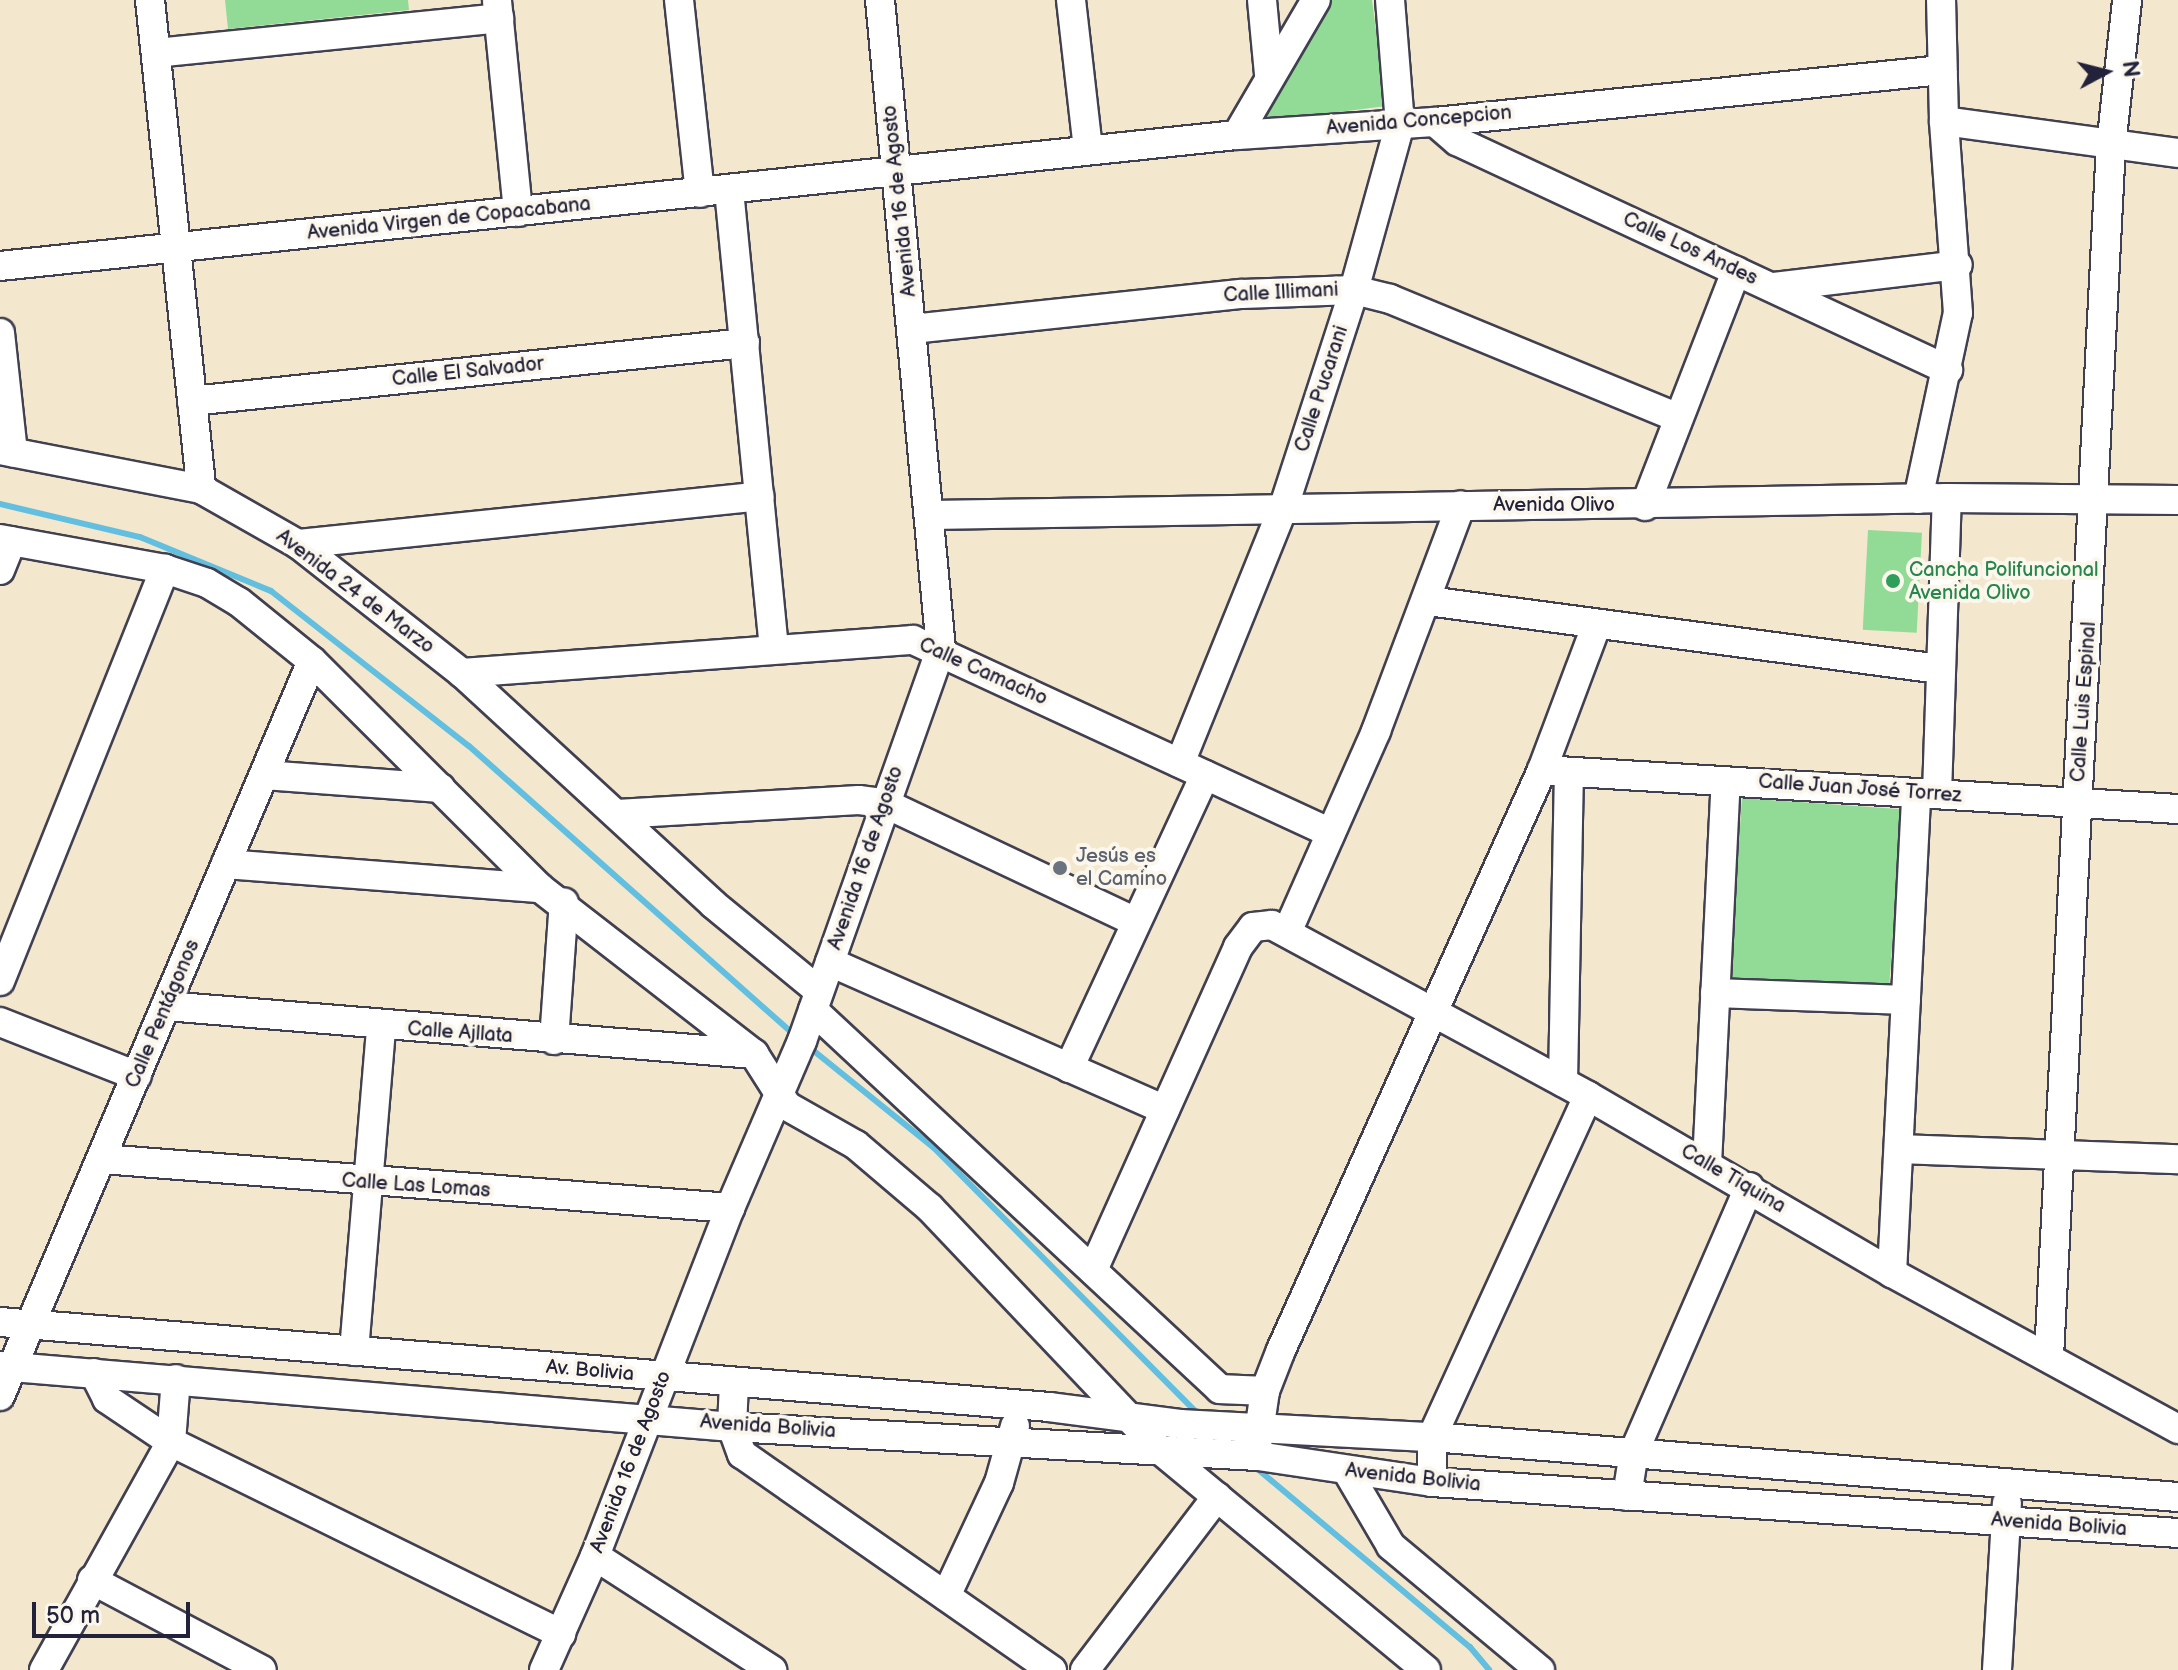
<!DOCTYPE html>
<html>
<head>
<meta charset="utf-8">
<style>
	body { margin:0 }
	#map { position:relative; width:2178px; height:1670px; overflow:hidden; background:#f3e7cd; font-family:"Balsamiq Sans",sans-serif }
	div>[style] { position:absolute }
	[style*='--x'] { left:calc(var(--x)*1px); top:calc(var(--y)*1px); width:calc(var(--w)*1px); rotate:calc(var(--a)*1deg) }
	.green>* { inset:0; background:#91db97; transform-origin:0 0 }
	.stream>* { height:6px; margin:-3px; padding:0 3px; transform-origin:3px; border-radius:3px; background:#62bfe0 }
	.roads { filter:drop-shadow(2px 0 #414051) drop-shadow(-2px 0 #414051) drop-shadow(0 2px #414051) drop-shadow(0 -2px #414051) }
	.minor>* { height:28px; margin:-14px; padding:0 14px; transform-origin:14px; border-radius:14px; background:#fff }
	.dots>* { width:22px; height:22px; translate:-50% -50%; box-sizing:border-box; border:4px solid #fbf7ec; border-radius:50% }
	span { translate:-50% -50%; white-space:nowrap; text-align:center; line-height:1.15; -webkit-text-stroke:8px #fbf7ec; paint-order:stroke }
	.street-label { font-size:20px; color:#22223b }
	.leisure-label { font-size:20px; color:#27864d }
	.left { translate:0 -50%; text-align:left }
	.worship-label { font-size:20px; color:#5b616d }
	.north { position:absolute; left:2066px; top:32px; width:80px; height:80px; -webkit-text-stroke:6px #fbf7ec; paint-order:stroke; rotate:83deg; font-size:22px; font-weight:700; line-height:32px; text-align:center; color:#22223b }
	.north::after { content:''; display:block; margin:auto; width:28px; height:36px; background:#22223b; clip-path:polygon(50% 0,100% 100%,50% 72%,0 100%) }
	.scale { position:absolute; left:32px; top:1602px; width:158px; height:36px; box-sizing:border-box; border:4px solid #22223b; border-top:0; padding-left:10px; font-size:24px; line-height:28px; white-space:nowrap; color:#22223b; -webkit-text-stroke:6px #fbf7ec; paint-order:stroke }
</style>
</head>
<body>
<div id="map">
	<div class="green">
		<i style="clip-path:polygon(225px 0,408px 0,409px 10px,228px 29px)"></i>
		<i style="clip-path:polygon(1332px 0,1372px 0,1386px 106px,1260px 122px)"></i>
		<i style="left:1868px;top:530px;width:54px;height:100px;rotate:3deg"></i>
		<i style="left:1742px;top:798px;width:160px;height:181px;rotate:4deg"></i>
	</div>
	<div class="stream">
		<i style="--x:0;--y:504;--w:144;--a:13.3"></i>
		<i style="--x:140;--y:537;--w:142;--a:22.4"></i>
		<i style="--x:271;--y:591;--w:251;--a:38.1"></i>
		<i style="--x:469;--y:746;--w:436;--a:41.6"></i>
		<i style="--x:809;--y:1047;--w:161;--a:38.9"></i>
		<i style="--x:934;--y:1148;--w:376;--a:45.2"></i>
		<i style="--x:1254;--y:1466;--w:282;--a:40"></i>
		<i style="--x:1470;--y:1647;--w:30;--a:50"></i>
	</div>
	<div class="roads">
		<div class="minor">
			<i style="--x:150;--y:0;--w:492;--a:84"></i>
			<i style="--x:679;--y:0;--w:194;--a:83.8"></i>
			<i style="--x:1071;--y:0;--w:151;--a:83.5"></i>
			<i style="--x:1262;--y:0;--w:74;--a:84.6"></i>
			<i style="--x:497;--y:1;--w:212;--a:84.3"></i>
			<i style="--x:156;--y:53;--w:345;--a:-5.8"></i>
			<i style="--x:1944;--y:121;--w:236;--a:7.8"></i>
			<i style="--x:1435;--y:122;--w:29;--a:41"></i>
			<i style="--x:1457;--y:141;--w:542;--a:25"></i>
			<i style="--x:1237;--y:135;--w:156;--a:-59.7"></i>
			<i style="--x:729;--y:190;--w:460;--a:84.4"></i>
			<i style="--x:0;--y:266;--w:1244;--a:-6.05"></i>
			<i style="--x:1237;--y:135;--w:198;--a:-3.8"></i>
			<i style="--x:1435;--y:122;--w:510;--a:-5.86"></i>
			<i style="--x:1774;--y:287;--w:185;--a:-6.8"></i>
			<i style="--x:912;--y:329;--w:332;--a:-6.1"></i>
			<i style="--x:1242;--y:294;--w:112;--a:-2"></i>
			<i style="--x:1354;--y:290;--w:37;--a:14"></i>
			<i style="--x:1390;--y:299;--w:309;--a:22.4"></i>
			<i style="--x:0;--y:333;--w:120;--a:83.8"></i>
			<i style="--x:192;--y:401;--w:556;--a:-5.99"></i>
			<i style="--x:0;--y:450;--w:205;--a:11"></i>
			<i style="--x:201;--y:489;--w:112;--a:29.6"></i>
			<i style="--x:298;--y:544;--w:209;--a:38.2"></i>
			<i style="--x:462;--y:673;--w:341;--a:42.6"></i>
			<i style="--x:713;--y:904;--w:137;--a:39.4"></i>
			<i style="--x:1918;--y:499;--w:190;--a:-77.9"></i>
			<i style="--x:1958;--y:313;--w:193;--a:-94.2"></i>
			<i style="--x:1944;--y:121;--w:121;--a:-91.4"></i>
			<i style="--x:1645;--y:506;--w:252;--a:-68.8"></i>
			<i style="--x:931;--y:515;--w:1016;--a:-0.96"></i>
			<i style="--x:1947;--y:498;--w:231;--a:0.5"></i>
			<i style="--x:0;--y:539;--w:168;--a:10.3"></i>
			<i style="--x:165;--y:569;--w:44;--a:18.4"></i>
			<i style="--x:207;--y:583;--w:37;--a:31"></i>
			<i style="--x:239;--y:602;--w:94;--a:38.9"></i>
			<i style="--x:312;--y:661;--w:322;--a:44.9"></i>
			<i style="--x:540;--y:888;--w:271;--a:37.8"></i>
			<i style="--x:754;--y:1054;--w:62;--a:57.6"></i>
			<i style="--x:787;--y:1106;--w:79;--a:29.5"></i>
			<i style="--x:856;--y:1145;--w:97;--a:40.4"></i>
			<i style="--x:930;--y:1208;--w:334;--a:46.5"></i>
			<i style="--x:1160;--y:1450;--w:345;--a:39.6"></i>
			<i style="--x:298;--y:544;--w:464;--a:-5.9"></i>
			<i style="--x:0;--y:570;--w:31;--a:-68"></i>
			<i style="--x:1428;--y:601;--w:516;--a:7.57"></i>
			<i style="--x:462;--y:673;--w:452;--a:-4.2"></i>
			<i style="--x:913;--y:640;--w:460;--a:24.8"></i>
			<i style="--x:1180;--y:763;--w:277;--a:-68"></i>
			<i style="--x:1284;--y:506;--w:227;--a:-72"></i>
			<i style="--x:1354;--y:290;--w:172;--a:-74.5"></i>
			<i style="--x:1400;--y:124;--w:124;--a:-94.6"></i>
			<i style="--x:1542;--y:770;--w:637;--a:3.51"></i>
			<i style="--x:264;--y:775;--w:177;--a:4.2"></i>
			<i style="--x:1937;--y:794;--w:296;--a:-88.1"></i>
			<i style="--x:617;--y:814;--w:242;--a:-3.3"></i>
			<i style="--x:859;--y:800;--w:25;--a:7"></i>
			<i style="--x:884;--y:803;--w:276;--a:25.3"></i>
			<i style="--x:226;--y:864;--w:315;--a:4.4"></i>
			<i style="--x:1288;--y:930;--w:218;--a:-66.1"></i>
			<i style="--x:1376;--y:731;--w:241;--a:-69.4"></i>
			<i style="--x:830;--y:962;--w:366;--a:23.8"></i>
			<i style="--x:0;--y:981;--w:444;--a:-68.2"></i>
			<i style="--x:1715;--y:993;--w:191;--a:2.1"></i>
			<i style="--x:166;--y:1006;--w:590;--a:4.67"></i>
			<i style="--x:813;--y:1010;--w:556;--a:42.96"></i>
			<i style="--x:1220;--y:1389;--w:45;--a:2.5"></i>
			<i style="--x:0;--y:1022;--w:147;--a:21.5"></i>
			<i style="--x:554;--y:1040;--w:138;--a:-85.9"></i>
			<i style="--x:1069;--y:1068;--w:323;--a:-65.1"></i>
			<i style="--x:1563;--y:1082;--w:307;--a:-88.9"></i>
			<i style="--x:1899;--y:1149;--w:279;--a:2.1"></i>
			<i style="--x:102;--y:1159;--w:630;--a:4.46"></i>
			<i style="--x:1707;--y:1164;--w:383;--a:-87.2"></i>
			<i style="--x:1093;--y:1270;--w:354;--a:-65.8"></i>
			<i style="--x:1238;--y:947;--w:25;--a:-53"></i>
			<i style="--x:1253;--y:927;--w:19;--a:-6"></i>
			<i style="--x:1272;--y:925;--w:359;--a:28.4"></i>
			<i style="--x:1588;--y:1096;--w:352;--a:30.2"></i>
			<i style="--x:1892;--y:1273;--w:326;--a:28.6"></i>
			<i style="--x:1892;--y:1273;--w:480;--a:-87.1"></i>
			<i style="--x:0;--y:1322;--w:1052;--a:4.63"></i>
			<i style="--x:1049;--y:1407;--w:132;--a:7.4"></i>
			<i style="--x:1180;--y:1424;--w:252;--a:3"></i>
			<i style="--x:1432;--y:1437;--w:748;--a:4.6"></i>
			<i style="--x:354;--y:1351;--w:325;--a:-85.2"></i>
			<i style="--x:2049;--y:1356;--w:1212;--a:-87.07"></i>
			<i style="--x:2111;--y:146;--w:147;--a:-83.7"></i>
			<i style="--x:0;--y:1366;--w:735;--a:4.76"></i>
			<i style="--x:732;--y:1427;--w:527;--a:3.16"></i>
			<i style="--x:1258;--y:1456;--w:176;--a:8.5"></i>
			<i style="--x:1432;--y:1482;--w:748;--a:3.91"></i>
			<i style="--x:94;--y:1373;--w:29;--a:63"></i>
			<i style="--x:107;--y:1399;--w:77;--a:33.9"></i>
			<i style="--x:171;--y:1442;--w:435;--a:26.2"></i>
			<i style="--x:734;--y:1383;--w:44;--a:92.6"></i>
			<i style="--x:732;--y:1427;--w:29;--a:70"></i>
			<i style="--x:742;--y:1454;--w:378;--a:34.9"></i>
			<i style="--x:0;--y:1396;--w:798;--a:-67"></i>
			<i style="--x:1257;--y:1445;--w:55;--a:-81.6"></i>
			<i style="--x:1265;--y:1391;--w:44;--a:-68.7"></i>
			<i style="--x:1281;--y:1350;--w:636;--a:-65.77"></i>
			<i style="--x:1542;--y:770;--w:156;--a:-69.4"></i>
			<i style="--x:1347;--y:1471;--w:87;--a:59.6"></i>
			<i style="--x:1391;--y:1546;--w:194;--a:39.8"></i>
			<i style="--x:1432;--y:1482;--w:45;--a:-90"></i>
			<i style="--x:1432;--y:1437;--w:375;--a:-65.4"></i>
			<i style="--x:1627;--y:1496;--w:45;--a:-81"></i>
			<i style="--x:1634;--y:1452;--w:289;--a:-66.5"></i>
			<i style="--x:595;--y:1556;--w:211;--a:32.8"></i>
			<i style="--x:92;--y:1580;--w:192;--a:27.9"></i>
			<i style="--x:946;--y:1596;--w:125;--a:-64.9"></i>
			<i style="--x:999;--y:1483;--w:59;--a:-74.3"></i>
			<i style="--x:44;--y:1670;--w:261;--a:-60.9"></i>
			<i style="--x:171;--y:1442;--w:63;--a:-85.5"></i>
			<i style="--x:544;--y:1670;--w:125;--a:-65.9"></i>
			<i style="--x:595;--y:1556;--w:373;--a:-68.8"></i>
			<i style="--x:730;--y:1208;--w:182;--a:-66.7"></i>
			<i style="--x:802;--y:1041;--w:416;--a:-70.5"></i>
			<i style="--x:941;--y:649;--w:652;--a:-95.37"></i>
			<i style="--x:1085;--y:1670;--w:218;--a:-52.7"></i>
			<i style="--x:1997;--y:1670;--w:167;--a:-86.6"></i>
		</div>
	</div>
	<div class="dots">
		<i style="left:1893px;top:581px;background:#2e9e5b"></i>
		<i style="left:1060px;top:868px;background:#6b7280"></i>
	</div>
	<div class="street-label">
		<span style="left:1419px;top:121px;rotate:-5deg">Avenida Concepcion</span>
		<span style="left:900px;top:201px;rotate:-96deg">Avenida 16 de Agosto</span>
		<span style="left:449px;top:219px;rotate:-6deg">Avenida Virgen de Copacabana</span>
		<span style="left:1690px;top:249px;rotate:25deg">Calle Los Andes</span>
		<span style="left:1281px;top:293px;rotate:-3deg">Calle Illimani</span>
		<span style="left:468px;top:372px;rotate:-6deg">Calle El Salvador</span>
		<span style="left:1322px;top:389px;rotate:-72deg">Calle Pucarani</span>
		<span style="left:1554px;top:505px">Avenida Olivo</span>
		<span style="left:355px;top:592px;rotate:37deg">Avenida 24 de Marzo</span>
		<span style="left:983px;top:672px;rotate:24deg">Calle Camacho</span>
		<span style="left:2084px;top:702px;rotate:-86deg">Calle Luis Espinal</span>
		<span style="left:1860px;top:789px;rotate:4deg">Calle Juan José Torrez</span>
		<span style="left:866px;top:858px;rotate:-71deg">Avenida 16 de Agosto</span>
		<span style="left:163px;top:1014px;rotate:-67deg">Calle Pentágonos</span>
		<span style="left:460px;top:1033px;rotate:4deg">Calle Ajllata</span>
		<span style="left:1733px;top:1179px;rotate:30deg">Calle Tiquina</span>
		<span style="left:416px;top:1186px;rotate:4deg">Calle Las Lomas</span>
		<span style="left:590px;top:1371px;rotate:5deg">Av. Bolivia</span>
		<span style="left:768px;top:1427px;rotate:4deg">Avenida Bolivia</span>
		<span style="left:631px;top:1462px;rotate:-69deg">Avenida 16 de Agosto</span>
		<span style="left:1413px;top:1478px;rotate:6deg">Avenida Bolivia</span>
		<span style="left:2059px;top:1525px;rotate:4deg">Avenida Bolivia</span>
	</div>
	<div class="leisure-label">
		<span class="left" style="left:1909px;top:582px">Cancha Polifuncional<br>Avenida Olivo</span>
	</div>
	<div class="worship-label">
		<span class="left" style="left:1076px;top:868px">Jesús es<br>el Camino</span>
	</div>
	<div class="north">N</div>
	<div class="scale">50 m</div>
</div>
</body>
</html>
